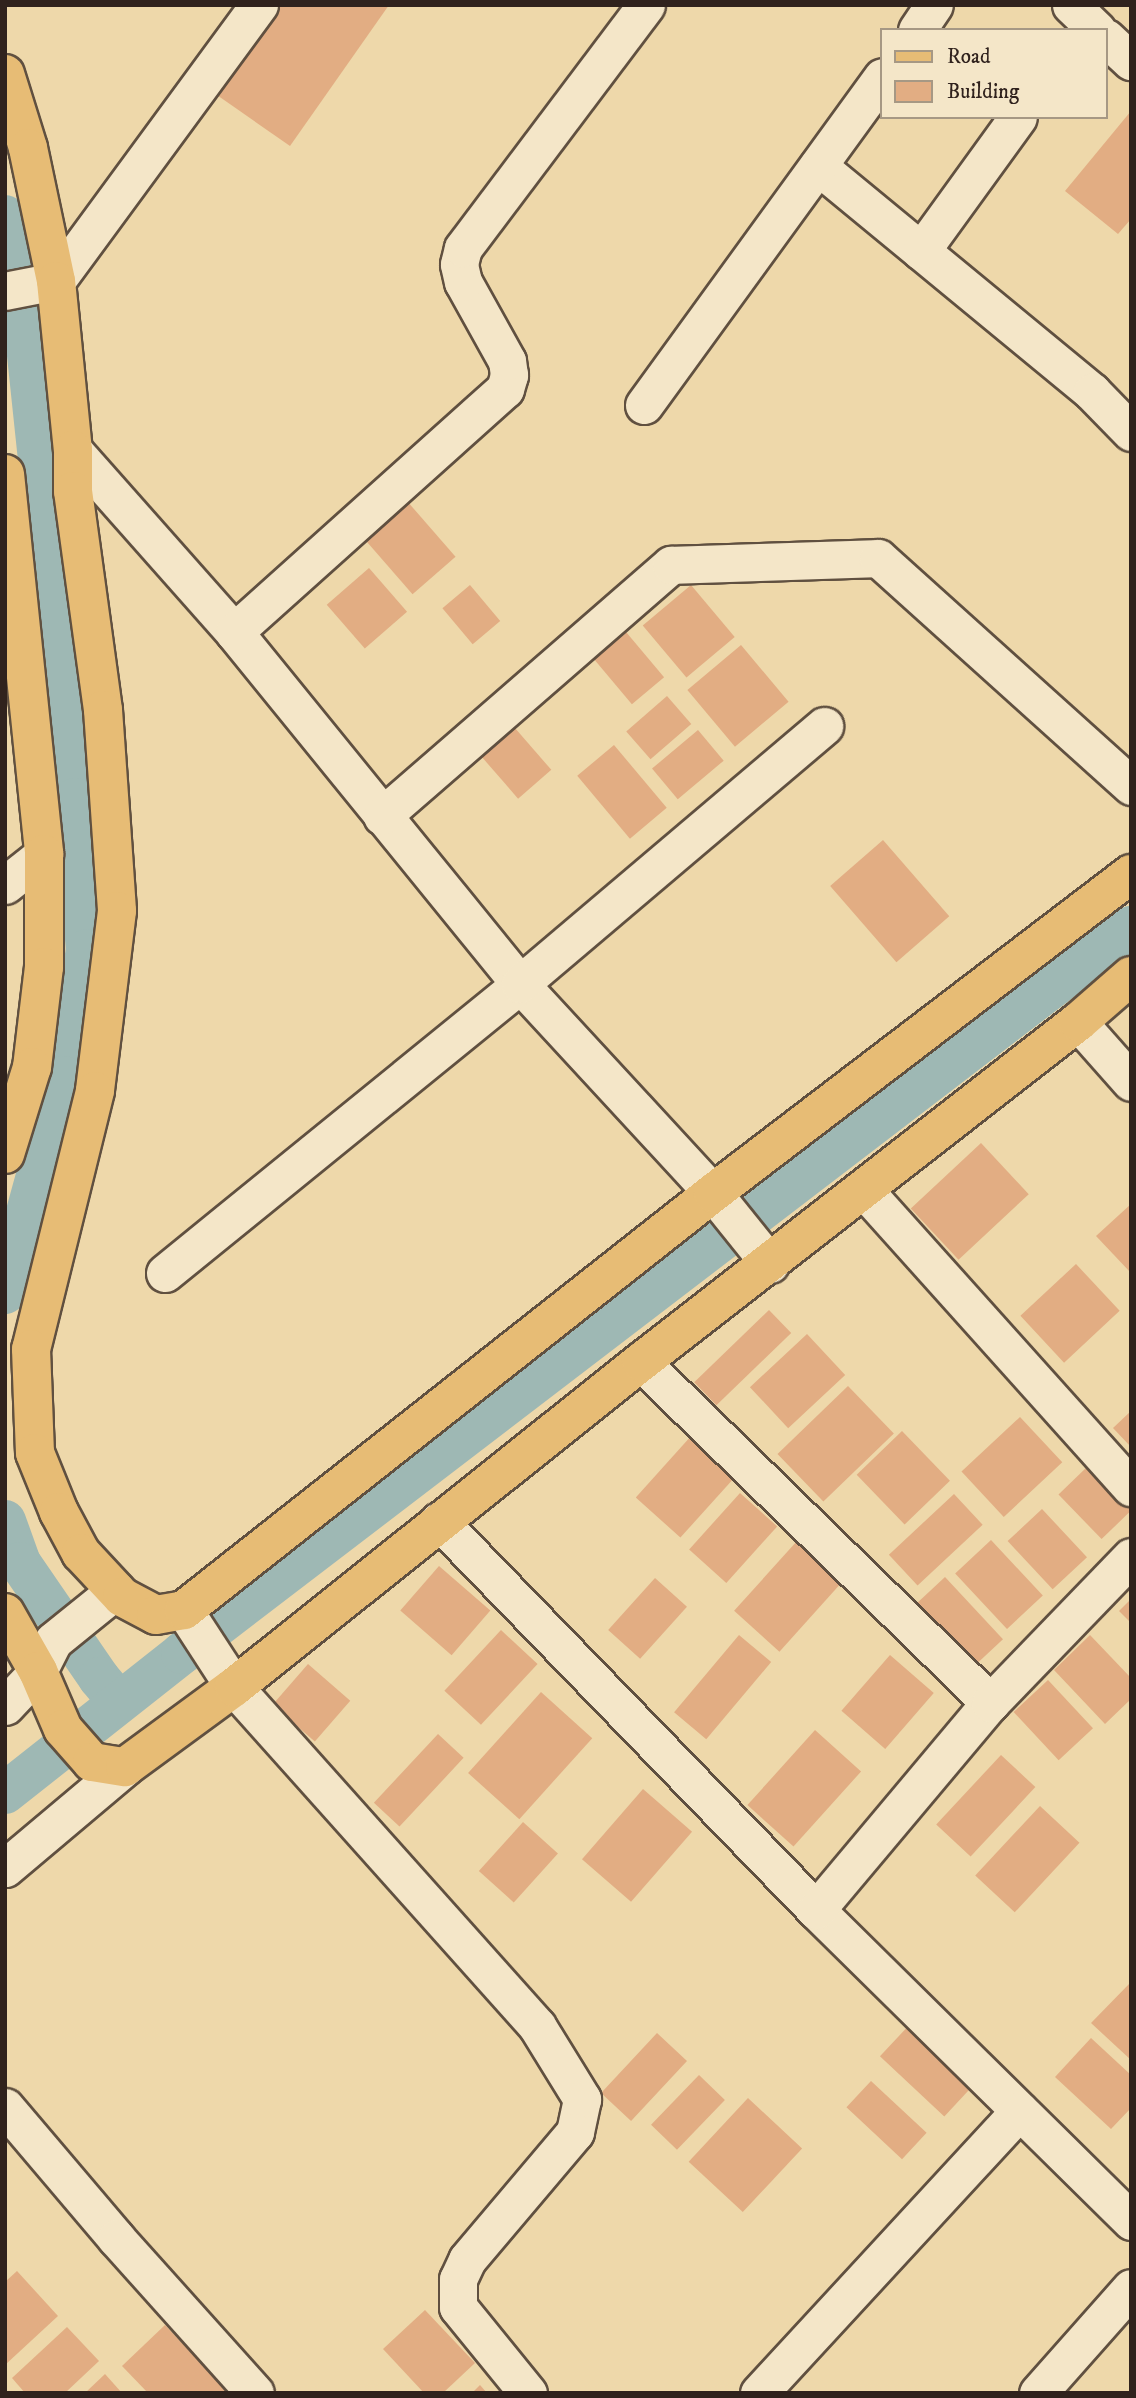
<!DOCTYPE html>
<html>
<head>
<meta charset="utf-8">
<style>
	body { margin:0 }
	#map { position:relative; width:1136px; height:2398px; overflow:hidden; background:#eed8aa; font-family:"IM FELL DW Pica",serif }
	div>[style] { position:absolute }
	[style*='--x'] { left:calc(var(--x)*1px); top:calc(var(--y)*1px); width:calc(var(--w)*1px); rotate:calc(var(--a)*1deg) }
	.canal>* { height:42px; margin:-21px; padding:0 21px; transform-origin:21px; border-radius:21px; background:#9eb8b4 }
	.building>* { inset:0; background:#e2ad83; transform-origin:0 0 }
	.roads { filter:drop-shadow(2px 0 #605040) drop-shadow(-2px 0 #605040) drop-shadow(0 2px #605040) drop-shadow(0 -2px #605040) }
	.street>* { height:37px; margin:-18.5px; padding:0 18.5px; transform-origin:18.5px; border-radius:18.5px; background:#f4e6c8 }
	.primary>* { height:38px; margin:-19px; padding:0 19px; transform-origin:19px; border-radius:19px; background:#e7bc75 }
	span { translate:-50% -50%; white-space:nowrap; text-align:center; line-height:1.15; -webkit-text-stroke:5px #f4e6c8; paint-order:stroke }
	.frame { position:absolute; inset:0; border:7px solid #30221d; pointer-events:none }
	.legend { position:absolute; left:880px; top:28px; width:228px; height:91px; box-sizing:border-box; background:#f4e6c8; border:2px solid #a69884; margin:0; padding:9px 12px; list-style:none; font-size:21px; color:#30221d }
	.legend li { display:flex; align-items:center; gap:14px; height:35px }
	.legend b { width:35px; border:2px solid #a69884 }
</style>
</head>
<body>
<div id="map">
	<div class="canal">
		<i style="--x:5;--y:216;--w:103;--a:79.3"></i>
		<i style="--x:24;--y:317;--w:485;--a:84"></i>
		<i style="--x:75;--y:799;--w:151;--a:85.5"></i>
		<i style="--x:87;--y:950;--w:129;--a:100.3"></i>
		<i style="--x:64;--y:1077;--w:224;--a:105.3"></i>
		<i style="--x:5;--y:1521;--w:45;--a:70.3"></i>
		<i style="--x:20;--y:1563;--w:140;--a:55.5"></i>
		<i style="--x:99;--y:1678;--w:31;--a:50"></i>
		<i style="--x:5;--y:1793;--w:226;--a:-38.3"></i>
		<i style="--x:182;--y:1653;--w:1195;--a:-37.42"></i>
	</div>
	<div class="building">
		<i style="clip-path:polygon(276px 5px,389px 5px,290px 146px,214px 93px)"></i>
		<i style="clip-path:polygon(1131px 111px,1131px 219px,1118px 234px,1065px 191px)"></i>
		<i style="left:407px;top:501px;width:74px;height:57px;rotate:49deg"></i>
		<i style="left:369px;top:568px;width:58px;height:56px;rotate:49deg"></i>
		<i style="left:470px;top:585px;width:47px;height:36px;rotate:50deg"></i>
		<i style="left:691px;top:585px;width:68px;height:63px;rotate:50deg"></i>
		<i style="left:621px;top:626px;width:67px;height:42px;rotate:50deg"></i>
		<i style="left:741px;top:645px;width:74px;height:70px;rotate:50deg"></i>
		<i style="left:667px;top:696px;width:37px;height:54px;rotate:49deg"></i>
		<i style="left:508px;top:720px;width:66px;height:44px;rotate:49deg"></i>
		<i style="left:698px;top:730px;width:40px;height:60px;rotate:50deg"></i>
		<i style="left:614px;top:745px;width:82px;height:48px;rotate:50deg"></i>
		<i style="left:883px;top:840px;width:101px;height:70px;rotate:49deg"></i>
		<i style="left:981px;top:1143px;width:70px;height:96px;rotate:47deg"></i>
		<i style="clip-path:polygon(1131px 1204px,1131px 1273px,1096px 1236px)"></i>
		<i style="left:1076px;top:1264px;width:64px;height:76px;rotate:47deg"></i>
		<i style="left:769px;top:1310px;width:32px;height:104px;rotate:46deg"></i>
		<i style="left:807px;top:1334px;width:56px;height:78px;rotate:47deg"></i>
		<i style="left:848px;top:1386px;width:66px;height:98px;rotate:46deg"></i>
		<i style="clip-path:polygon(1131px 1411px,1131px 1447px,1113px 1428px)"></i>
		<i style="left:1020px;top:1417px;width:62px;height:80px;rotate:47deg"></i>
		<i style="left:902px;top:1431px;width:69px;height:63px;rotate:46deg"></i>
		<i style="left:692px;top:1435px;width:60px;height:84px;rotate:42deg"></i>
		<i style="left:1088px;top:1466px;width:62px;height:41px;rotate:46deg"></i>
		<i style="left:740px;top:1493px;width:50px;height:76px;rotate:42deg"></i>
		<i style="left:954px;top:1494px;width:42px;height:89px;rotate:47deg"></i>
		<i style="left:1042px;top:1509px;width:66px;height:47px;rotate:47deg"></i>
		<i style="left:991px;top:1540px;width:76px;height:49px;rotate:47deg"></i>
		<i style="left:797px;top:1541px;width:61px;height:94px;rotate:42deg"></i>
		<i style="left:439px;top:1566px;width:68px;height:59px;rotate:41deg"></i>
		<i style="left:945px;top:1577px;width:85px;height:44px;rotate:47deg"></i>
		<i style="left:655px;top:1578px;width:43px;height:70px;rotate:42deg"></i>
		<i style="clip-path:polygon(1131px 1599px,1131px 1623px,1119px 1611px)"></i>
		<i style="left:501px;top:1630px;width:50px;height:83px;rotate:43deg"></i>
		<i style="left:739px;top:1635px;width:42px;height:101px;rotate:40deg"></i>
		<i style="clip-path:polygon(1090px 1635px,1131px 1678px,1131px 1699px,1105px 1724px,1054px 1670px)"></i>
		<i style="left:890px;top:1655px;width:58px;height:74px;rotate:41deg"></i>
		<i style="left:308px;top:1664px;width:56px;height:54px;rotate:41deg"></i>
		<i style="left:1048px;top:1680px;width:66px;height:47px;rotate:47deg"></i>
		<i style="left:541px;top:1692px;width:69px;height:109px;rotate:42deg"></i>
		<i style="left:815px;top:1730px;width:62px;height:101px;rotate:42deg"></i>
		<i style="left:438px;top:1734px;width:35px;height:94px;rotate:43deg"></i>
		<i style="left:1001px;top:1755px;width:47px;height:95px;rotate:43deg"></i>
		<i style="left:643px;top:1789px;width:65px;height:93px;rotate:41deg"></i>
		<i style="left:1040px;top:1806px;width:54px;height:95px;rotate:43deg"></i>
		<i style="left:523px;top:1822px;width:47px;height:66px;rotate:42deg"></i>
		<i style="clip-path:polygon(1131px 1982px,1131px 2060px,1091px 2023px)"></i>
		<i style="left:912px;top:2022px;width:88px;height:47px;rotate:43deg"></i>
		<i style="left:657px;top:2033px;width:41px;height:82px;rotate:43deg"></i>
		<i style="clip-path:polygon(1091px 2038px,1131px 2075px,1131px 2108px,1111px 2129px,1055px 2077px)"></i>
		<i style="left:699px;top:2075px;width:36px;height:69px;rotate:44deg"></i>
		<i style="left:871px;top:2081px;width:76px;height:36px;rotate:43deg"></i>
		<i style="left:748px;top:2098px;width:74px;height:87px;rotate:43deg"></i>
		<i style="clip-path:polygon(17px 2271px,58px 2316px,5px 2365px,5px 2282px)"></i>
		<i style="clip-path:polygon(425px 2310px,475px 2363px,443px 2393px,424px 2393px,383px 2349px)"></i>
		<i style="clip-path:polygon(165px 2325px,229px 2393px,148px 2393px,122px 2366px)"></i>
		<i style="clip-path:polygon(67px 2327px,99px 2361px,65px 2393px,25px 2393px,12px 2378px)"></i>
		<i style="clip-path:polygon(105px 2374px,122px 2393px,85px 2393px)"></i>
		<i style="clip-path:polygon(480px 2385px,487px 2393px,472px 2393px)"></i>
	</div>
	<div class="roads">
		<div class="street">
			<i style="--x:1071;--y:5;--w:36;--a:44"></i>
			<i style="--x:917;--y:30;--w:30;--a:-56"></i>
			<i style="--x:1106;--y:38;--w:34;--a:43"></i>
			<i style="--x:818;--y:166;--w:355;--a:39.5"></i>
			<i style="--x:1092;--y:392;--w:56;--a:45.7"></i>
			<i style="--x:921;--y:251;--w:165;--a:-54.1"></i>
			<i style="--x:5;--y:291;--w:52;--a:-11.1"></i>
			<i style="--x:56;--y:281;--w:343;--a:-53.7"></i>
			<i style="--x:644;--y:405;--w:405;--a:-54"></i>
			<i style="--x:73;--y:450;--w:243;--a:48.5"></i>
			<i style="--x:234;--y:632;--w:454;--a:50.9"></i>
			<i style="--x:520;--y:984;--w:284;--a:47.3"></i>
			<i style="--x:713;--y:1193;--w:91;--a:51.2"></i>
			<i style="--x:234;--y:632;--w:364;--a:-41.9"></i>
			<i style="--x:505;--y:389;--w:15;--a:-74"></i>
			<i style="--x:509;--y:375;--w:14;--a:-98"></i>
			<i style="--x:507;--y:361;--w:90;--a:-119.1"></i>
			<i style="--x:463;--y:282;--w:18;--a:-103"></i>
			<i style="--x:459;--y:264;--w:16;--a:-76"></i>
			<i style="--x:463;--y:248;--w:304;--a:-53"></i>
			<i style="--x:382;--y:816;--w:383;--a:-41"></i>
			<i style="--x:671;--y:565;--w:207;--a:-1.9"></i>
			<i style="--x:878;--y:558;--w:341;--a:42"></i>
			<i style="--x:5;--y:885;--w:50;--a:-38.5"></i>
			<i style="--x:1078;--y:1022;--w:80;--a:48.5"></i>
			<i style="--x:865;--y:1191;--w:398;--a:48.1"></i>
			<i style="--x:165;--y:1273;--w:458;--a:-39.1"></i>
			<i style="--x:520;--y:984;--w:399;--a:-40.3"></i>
			<i style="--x:641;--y:1362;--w:488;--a:44.3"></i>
			<i style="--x:439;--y:1521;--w:542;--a:45.9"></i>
			<i style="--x:816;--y:1910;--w:443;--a:44.6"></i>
			<i style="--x:184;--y:1610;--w:92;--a:57"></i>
			<i style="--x:234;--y:1687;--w:455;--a:48.2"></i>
			<i style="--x:537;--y:2026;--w:86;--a:58.3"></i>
			<i style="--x:582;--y:2099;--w:34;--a:102"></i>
			<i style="--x:575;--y:2132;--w:167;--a:130.2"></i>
			<i style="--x:467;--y:2260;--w:21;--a:115"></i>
			<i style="--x:458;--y:2279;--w:28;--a:90"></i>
			<i style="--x:458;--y:2307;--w:111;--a:50.9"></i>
			<i style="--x:5;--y:1706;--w:48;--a:-46.7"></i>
			<i style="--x:38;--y:1671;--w:34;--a:-63"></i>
			<i style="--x:53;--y:1641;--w:81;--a:-39"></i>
			<i style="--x:5;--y:1868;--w:157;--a:-40.1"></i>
			<i style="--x:816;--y:1910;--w:270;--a:-50"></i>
			<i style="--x:990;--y:1703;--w:203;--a:-46"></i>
			<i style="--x:5;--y:2107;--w:172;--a:49.7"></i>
			<i style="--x:116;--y:2238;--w:208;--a:48.1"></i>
			<i style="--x:759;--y:2393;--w:384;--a:-47.3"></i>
			<i style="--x:1038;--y:2393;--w:140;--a:-48.5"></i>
		</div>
		<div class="primary">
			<i style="--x:5;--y:74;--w:77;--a:72.7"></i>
			<i style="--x:28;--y:148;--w:136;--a:78.1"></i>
			<i style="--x:56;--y:281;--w:170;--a:84.3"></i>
			<i style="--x:73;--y:450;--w:41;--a:90"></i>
			<i style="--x:73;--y:491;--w:221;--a:82.2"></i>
			<i style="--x:103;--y:710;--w:201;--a:86"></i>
			<i style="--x:117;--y:911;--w:181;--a:97"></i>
			<i style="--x:95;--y:1091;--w:266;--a:103.9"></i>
			<i style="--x:31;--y:1349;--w:104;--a:87.8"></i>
			<i style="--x:35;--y:1453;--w:64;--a:67.9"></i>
			<i style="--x:59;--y:1512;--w:47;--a:61.8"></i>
			<i style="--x:81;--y:1553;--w:60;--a:47"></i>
			<i style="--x:122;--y:1597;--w:38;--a:28"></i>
			<i style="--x:156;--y:1615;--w:28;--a:-10"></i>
			<i style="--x:184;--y:1610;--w:674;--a:-38.25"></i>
			<i style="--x:713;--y:1193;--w:526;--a:-37.35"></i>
			<i style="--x:5;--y:474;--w:382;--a:84.1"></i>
			<i style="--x:44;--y:854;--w:113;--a:90"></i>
			<i style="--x:44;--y:967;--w:101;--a:96.8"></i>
			<i style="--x:32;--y:1067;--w:91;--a:107.2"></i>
			<i style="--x:5;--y:1613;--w:67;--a:60.4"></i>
			<i style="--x:38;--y:1671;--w:63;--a:66.7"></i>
			<i style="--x:63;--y:1729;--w:44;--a:48.7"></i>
			<i style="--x:92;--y:1762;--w:33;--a:9"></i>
			<i style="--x:125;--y:1767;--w:135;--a:-36.3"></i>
			<i style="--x:234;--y:1687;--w:521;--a:-38.61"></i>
			<i style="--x:641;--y:1362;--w:554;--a:-37.88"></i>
			<i style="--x:1078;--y:1022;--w:70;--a:-41"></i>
		</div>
	</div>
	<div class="frame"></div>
	<ul class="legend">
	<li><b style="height:9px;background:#e7bc75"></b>Road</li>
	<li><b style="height:19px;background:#e2ad83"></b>Building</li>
	</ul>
</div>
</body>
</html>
